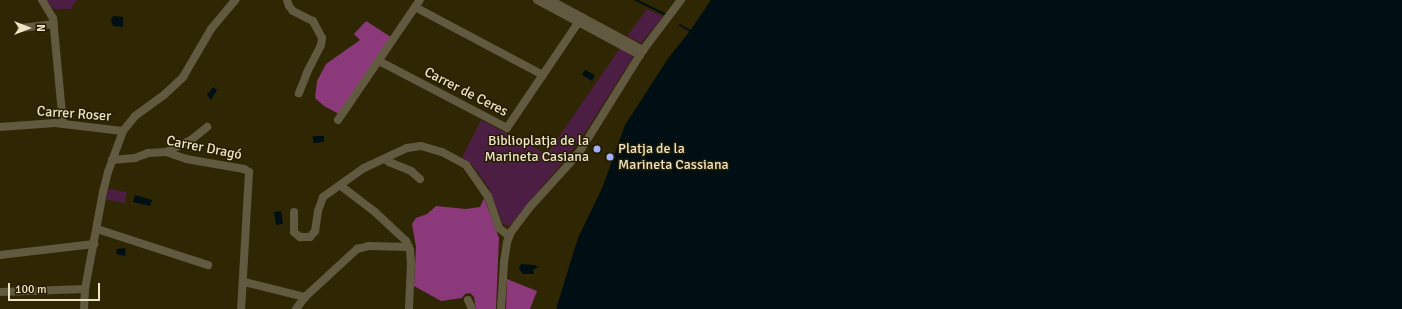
<!DOCTYPE html>
<html>
<head>
<meta charset="utf-8">
<style>
	body { margin:0 }
	#map { position:relative; width:1402px; height:309px; overflow:hidden; background:#2f2703; font-family:Signika,sans-serif }
	div>[style] { position:absolute }
	[style*='--x'] { left:calc(var(--x)*1px); top:calc(var(--y)*1px); width:calc(var(--w)*1px); rotate:calc(var(--a)*1deg) }
	.green>* { inset:0; background:#4c1e43; transform-origin:0 0 }
	.forest>* { inset:0; background:#8b397b }
	.water>* { inset:0; background:#000f14; transform-origin:0 0 }
	.stream>* { height:2px; margin:-1px; padding:0 1px; transform-origin:1px; border-radius:1px; background:#000f14 }
	.minor>* { height:8px; margin:-4px; padding:0 4px; transform-origin:4px; border-radius:4px; background:#615a41 }
	.dots>* { width:11px; height:11px; translate:-50% -50%; box-sizing:border-box; border:2px solid #251d00; border-radius:50% }
	span { translate:-50% -50%; white-space:nowrap; text-align:center; line-height:1.15; -webkit-text-stroke:3px #251d00; paint-order:stroke }
	.street-label { font-size:14px; color:#ede5c5 }
	.poi-label { font-size:14px; color:#ede5c5 }
	.right { translate:-100% -50%; text-align:right }
	.left { translate:0 -50%; text-align:left }
	.north { position:absolute; left:8px; top:8px; width:40px; height:40px; -webkit-text-stroke:3px #251d00; paint-order:stroke; rotate:90deg; font-size:11px; font-weight:700; line-height:16px; text-align:center; color:#ede5c5 }
	.north::after { content:''; display:block; margin:auto; width:14px; height:18px; background:#ede5c5; clip-path:polygon(50% 0,100% 100%,50% 72%,0 100%) }
	.scale { position:absolute; left:8px; top:283px; width:92px; height:18px; box-sizing:border-box; border:2px solid #ede5c5; border-top:0; padding-left:5px; font-size:12px; line-height:14px; white-space:nowrap; color:#ede5c5; -webkit-text-stroke:3px #251d00; paint-order:stroke }
</style>
</head>
<body>
<div id="map">
	<div class="green">
		<i style="clip-path:polygon(46px 0,77px 0,71px 9px,54px 9px)"></i>
		<i style="clip-path:polygon(647px 9px,663px 17px,641px 43px,627px 36px)"></i>
		<i style="clip-path:polygon(620px 48px,632px 55px,633px 57px,590px 125px,568px 156px,511px 224px,509px 226px,503px 224px,489px 188px,473px 166px,462px 157px,481px 120px,547px 154px)"></i>
		<i style="left:108px;top:189px;width:19px;height:11px;rotate:9deg"></i>
	</div>
	<div class="forest">
		<i style="clip-path:polygon(366px 21px,391px 37px,339px 114px,324px 106px,315px 98px,317px 81px,326px 64px,360px 40px,354px 34px)"></i>
		<i style="clip-path:polygon(484px 198px,499px 238px,496px 309px,476px 309px,474px 297px,470px 293px,465px 294px,462px 298px,441px 301px,414px 286px,416px 247px,412px 224px,416px 218px,427px 214px,436px 206px,466px 209px,480px 207px)"></i>
		<i style="clip-path:polygon(507px 279px,537px 291px,530px 309px,506px 309px)"></i>
	</div>
	<div class="water">
		<i style="clip-path:polygon(711px 0,1402px 0,1402px 309px,556px 309px,578px 238px,603px 186px,625px 125px,669px 57px,690px 31px)"></i>
		<i style="clip-path:polygon(113px 16px,123px 17px,123px 27px,113px 26px,111px 21px)"></i>
		<i style="clip-path:polygon(585px 70px,595px 75px,592px 81px,582px 75px)"></i>
		<i style="clip-path:polygon(213px 87px,217px 90px,211px 100px,207px 95px)"></i>
		<i style="clip-path:polygon(313px 136px,324px 136px,324px 142px,313px 143px)"></i>
		<i style="clip-path:polygon(135px 195px,152px 200px,150px 206px,133px 202px)"></i>
		<i style="left:281px;top:211px;width:13px;height:7px;rotate:81deg"></i>
		<i style="clip-path:polygon(125px 248px,126px 250px,125px 256px,116px 254px,117px 249px)"></i>
		<i style="clip-path:polygon(521px 264px,535px 265px,538px 267px,533px 270px,534px 274px,523px 274px,519px 269px)"></i>
	</div>
	<div class="stream">
		<i style="--x:636;--y:0;--w:32;--a:26"></i>
		<i style="--x:680;--y:25;--w:12;--a:31"></i>
	</div>
	<div class="minor">
		<i style="--x:42;--y:0;--w:21;--a:59"></i>
		<i style="--x:53;--y:18;--w:106;--a:84.6"></i>
		<i style="--x:287;--y:0;--w:6;--a:72"></i>
		<i style="--x:289;--y:6;--w:6;--a:51"></i>
		<i style="--x:293;--y:11;--w:22;--a:27"></i>
		<i style="--x:313;--y:21;--w:19;--a:62"></i>
		<i style="--x:322;--y:38;--w:7;--a:98"></i>
		<i style="--x:321;--y:45;--w:31;--a:117"></i>
		<i style="--x:307;--y:73;--w:22;--a:112"></i>
		<i style="--x:537;--y:0;--w:117;--a:28.1"></i>
		<i style="--x:550;--y:0;--w:106;--a:28.3"></i>
		<i style="--x:415;--y:7;--w:145;--a:28"></i>
		<i style="--x:21;--y:28;--w:33;--a:-7"></i>
		<i style="--x:379;--y:61;--w:144;--a:27.6"></i>
		<i style="--x:507;--y:128;--w:134;--a:-56"></i>
		<i style="--x:338;--y:120;--w:145;--a:-55.7"></i>
		<i style="--x:0;--y:127;--w:55;--a:-4.2"></i>
		<i style="--x:55;--y:123;--w:68;--a:6.7"></i>
		<i style="--x:166;--y:152;--w:28;--a:-26"></i>
		<i style="--x:191;--y:140;--w:21;--a:-39"></i>
		<i style="--x:385;--y:159;--w:5;--a:37"></i>
		<i style="--x:389;--y:162;--w:24;--a:22"></i>
		<i style="--x:411;--y:171;--w:12;--a:42"></i>
		<i style="--x:112;--y:160;--w:23;--a:-5"></i>
		<i style="--x:135;--y:158;--w:14;--a:-21"></i>
		<i style="--x:148;--y:153;--w:18;--a:-3"></i>
		<i style="--x:166;--y:152;--w:21;--a:19"></i>
		<i style="--x:186;--y:159;--w:59;--a:9.8"></i>
		<i style="--x:244;--y:169;--w:6;--a:31"></i>
		<i style="--x:249;--y:172;--w:137;--a:93.3"></i>
		<i style="--x:341;--y:186;--w:43;--a:37.4"></i>
		<i style="--x:375;--y:212;--w:42;--a:43.1"></i>
		<i style="--x:406;--y:241;--w:10;--a:66"></i>
		<i style="--x:410;--y:250;--w:13;--a:86"></i>
		<i style="--x:411;--y:263;--w:46;--a:92.5"></i>
		<i style="--x:294;--y:212;--w:20;--a:90"></i>
		<i style="--x:294;--y:232;--w:8;--a:40"></i>
		<i style="--x:300;--y:237;--w:10;--a:0"></i>
		<i style="--x:310;--y:237;--w:8;--a:-50"></i>
		<i style="--x:315;--y:231;--w:20;--a:-81"></i>
		<i style="--x:318;--y:211;--w:15;--a:-70"></i>
		<i style="--x:323;--y:197;--w:50;--a:-35.3"></i>
		<i style="--x:364;--y:168;--w:47;--a:-24.9"></i>
		<i style="--x:407;--y:148;--w:14;--a:-8"></i>
		<i style="--x:421;--y:146;--w:22;--a:16"></i>
		<i style="--x:442;--y:152;--w:27;--a:28"></i>
		<i style="--x:466;--y:165;--w:38;--a:55"></i>
		<i style="--x:488;--y:196;--w:34;--a:71"></i>
		<i style="--x:499;--y:228;--w:13;--a:39"></i>
		<i style="--x:97;--y:229;--w:117;--a:18"></i>
		<i style="--x:0;--y:255;--w:95;--a:-6.7"></i>
		<i style="--x:244;--y:282;--w:63;--a:13.8"></i>
		<i style="--x:0;--y:292;--w:85;--a:-2"></i>
		<i style="--x:468;--y:300;--w:10;--a:66"></i>
		<i style="--x:84;--y:309;--w:20;--a:-87"></i>
		<i style="--x:85;--y:289;--w:99;--a:-79.5"></i>
		<i style="--x:103;--y:192;--w:21;--a:-76"></i>
		<i style="--x:108;--y:172;--w:44;--a:-69.9"></i>
		<i style="--x:123;--y:131;--w:19;--a:-51"></i>
		<i style="--x:135;--y:116;--w:37;--a:-36"></i>
		<i style="--x:165;--y:94;--w:25;--a:-43"></i>
		<i style="--x:183;--y:77;--w:56;--a:-59.7"></i>
		<i style="--x:211;--y:29;--w:38;--a:-50"></i>
		<i style="--x:296;--y:309;--w:15;--a:-53"></i>
		<i style="--x:305;--y:297;--w:71;--a:-42.7"></i>
		<i style="--x:357;--y:249;--w:12;--a:-14"></i>
		<i style="--x:369;--y:246;--w:40;--a:1.4"></i>
		<i style="--x:501;--y:309;--w:47;--a:-86.3"></i>
		<i style="--x:504;--y:262;--w:20;--a:-81"></i>
		<i style="--x:507;--y:242;--w:11;--a:-68"></i>
		<i style="--x:511;--y:232;--w:30;--a:-53"></i>
		<i style="--x:529;--y:208;--w:61;--a:-47.7"></i>
		<i style="--x:570;--y:163;--w:19;--a:-51"></i>
		<i style="--x:582;--y:148;--w:115;--a:-58.1"></i>
		<i style="--x:643;--y:50;--w:63;--a:-52.8"></i>
	</div>
	<div class="dots">
		<i style="left:597px;top:149px;background:#a4b2fc"></i>
		<i style="left:610px;top:157px;background:#a4b2fc"></i>
	</div>
	<div class="street-label">
		<span style="left:466px;top:92px;rotate:27deg">Carrer de Ceres</span>
		<span style="left:74px;top:114px;rotate:4deg">Carrer Roser</span>
		<span style="left:204px;top:148px;rotate:11deg">Carrer Dragó</span>
	</div>
	<div class="poi-label">
		<span class="right" style="left:589px;top:149px">Biblioplatja de la<br>Marineta Casiana</span>
		<span class="left" style="left:618px;top:157px">Platja de la<br>Marineta Cassiana</span>
	</div>
	<div class="north">N</div>
	<div class="scale">100 m</div>
</div>
</body>
</html>
